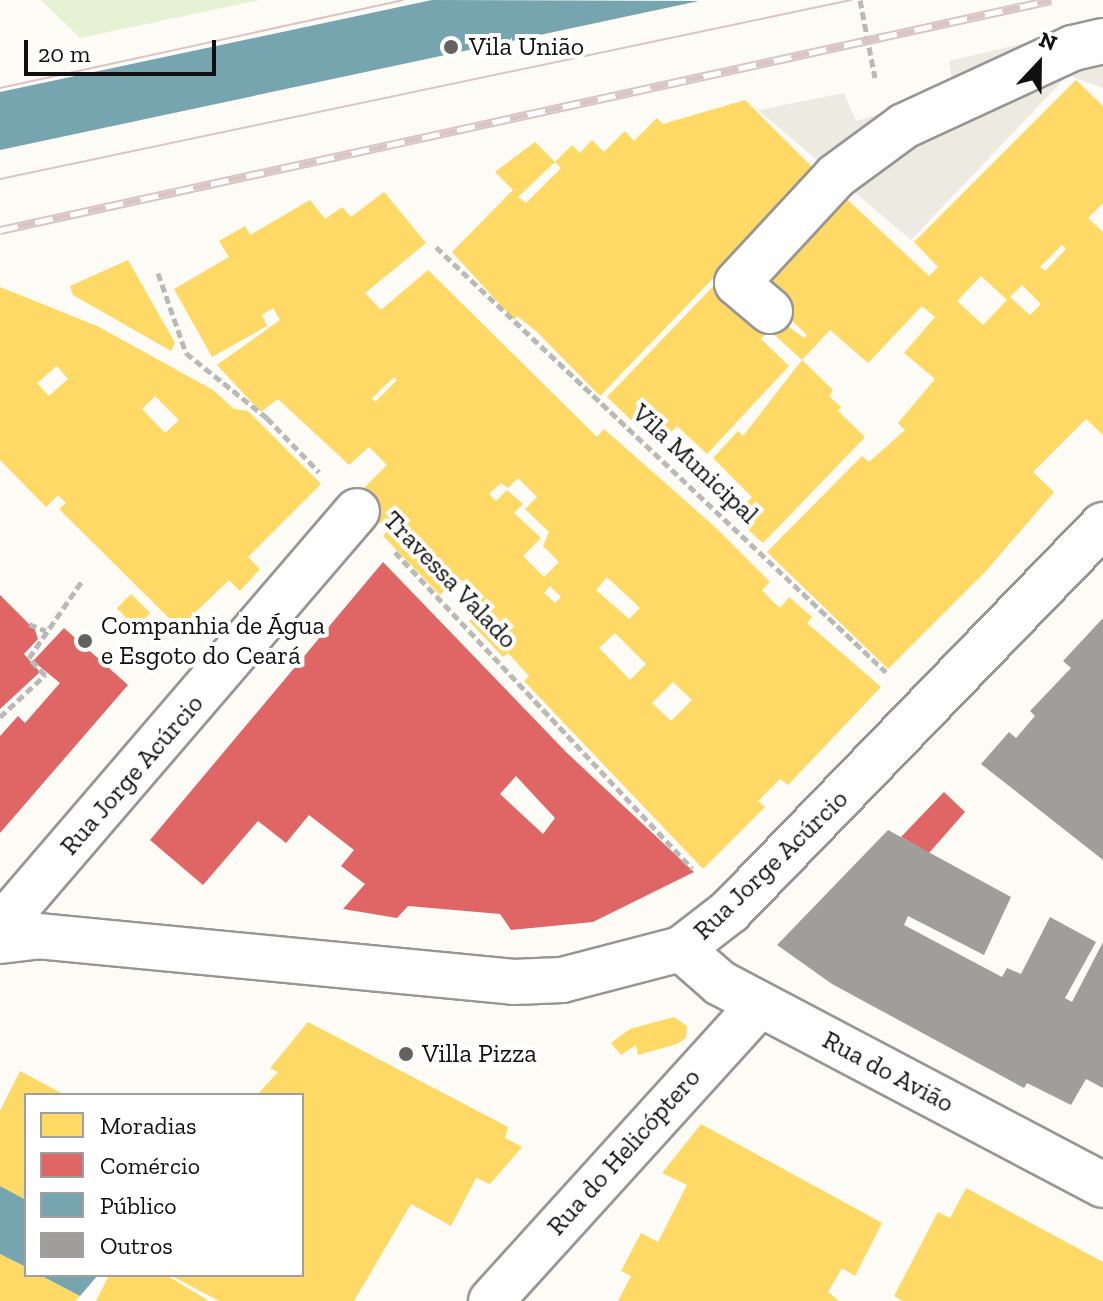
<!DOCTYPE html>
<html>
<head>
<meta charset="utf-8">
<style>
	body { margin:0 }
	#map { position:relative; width:1103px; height:1301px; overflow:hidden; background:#fcfbf6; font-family:"Zilla Slab",serif }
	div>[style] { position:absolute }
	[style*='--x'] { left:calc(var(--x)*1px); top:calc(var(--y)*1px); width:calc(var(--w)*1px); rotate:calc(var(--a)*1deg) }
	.green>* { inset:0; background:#e5f3d4 }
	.plaza>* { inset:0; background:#edeae1 }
	.homes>* { inset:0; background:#ffd966; transform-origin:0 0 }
	.shops>* { inset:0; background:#e06666 }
	.public>* { inset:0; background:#76a5af }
	.building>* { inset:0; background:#a09e9b }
	.path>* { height:5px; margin-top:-2.5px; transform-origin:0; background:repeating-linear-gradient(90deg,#b9b9b8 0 8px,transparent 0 12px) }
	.roads { filter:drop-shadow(2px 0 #969694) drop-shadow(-2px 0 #969694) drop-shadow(0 2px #969694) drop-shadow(0 -2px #969694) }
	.minor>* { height:44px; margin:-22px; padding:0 22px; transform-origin:22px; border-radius:22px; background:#fffefe }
	.tram>* { height:2px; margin:-1px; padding:0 1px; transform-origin:1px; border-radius:1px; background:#dac5c5 }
	.rail>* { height:9px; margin-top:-4.5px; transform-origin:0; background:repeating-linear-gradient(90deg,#fff 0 18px,#dac5c5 0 36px); box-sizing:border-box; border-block:2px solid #dac5c5 }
	.dots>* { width:22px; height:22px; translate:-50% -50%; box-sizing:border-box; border:4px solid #fff; border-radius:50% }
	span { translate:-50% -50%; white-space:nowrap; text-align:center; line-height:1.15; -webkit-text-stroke:8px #fff; paint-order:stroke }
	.poi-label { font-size:26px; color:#101010 }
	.left { translate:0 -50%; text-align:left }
	.street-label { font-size:26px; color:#101010 }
	.legend { position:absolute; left:24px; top:1093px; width:280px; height:184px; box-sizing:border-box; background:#fff; border:2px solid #9f9f9f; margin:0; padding:10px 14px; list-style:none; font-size:24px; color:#101010 }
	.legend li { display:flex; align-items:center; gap:16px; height:40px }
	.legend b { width:40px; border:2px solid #9f9f9f }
	.north { position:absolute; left:999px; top:24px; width:80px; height:80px; -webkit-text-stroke:6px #fff; paint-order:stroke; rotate:22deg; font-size:22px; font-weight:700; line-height:32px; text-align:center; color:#101010 }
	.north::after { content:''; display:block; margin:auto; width:28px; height:36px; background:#101010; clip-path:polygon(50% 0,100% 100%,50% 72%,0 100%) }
	.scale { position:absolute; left:24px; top:40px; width:192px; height:36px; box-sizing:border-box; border:4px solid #101010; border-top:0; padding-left:10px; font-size:24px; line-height:28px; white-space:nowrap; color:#101010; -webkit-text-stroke:6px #fff; paint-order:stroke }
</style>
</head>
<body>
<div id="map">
	<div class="green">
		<i style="clip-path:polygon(41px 0,260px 0,80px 38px)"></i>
	</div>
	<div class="plaza">
		<i style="clip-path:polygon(1103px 24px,1103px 88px,1068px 75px,911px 240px,758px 110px,844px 93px,856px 121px,954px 93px,949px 61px)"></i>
	</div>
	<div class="homes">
		<i style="clip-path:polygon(evenodd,1076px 80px,1103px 106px,1103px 203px,1088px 218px,1103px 232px,1103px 435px,1086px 419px,1033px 472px,1054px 492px,986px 571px,888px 669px,767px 552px,862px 456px,869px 462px,905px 430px,898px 423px,935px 379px,904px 353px,935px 317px,922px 306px,868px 363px,830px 330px,802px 360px,769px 330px,761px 339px,789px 366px,707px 454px,677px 426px,658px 446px,607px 397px,721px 278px,804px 338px,807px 335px,750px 281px,836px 189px,929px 276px,938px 267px,914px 242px,1076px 80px,1062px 245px,1066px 249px,1045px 271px,1040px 267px,1062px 245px,1076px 80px,981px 276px,1007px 300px,983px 325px,957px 301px,981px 276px,1076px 80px,1022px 285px,1041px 304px,1030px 315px,1010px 297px,1022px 285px)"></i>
		<i style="clip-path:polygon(evenodd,745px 100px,816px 171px,600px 396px,536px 331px,517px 316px,514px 320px,452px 252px,513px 190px,495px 172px,535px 142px,555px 162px,572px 145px,580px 153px,592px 140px,604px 152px,625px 131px,634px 141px,657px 118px,663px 124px,745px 100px,555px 162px,561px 168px,526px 203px,518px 197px,555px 162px)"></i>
		<i style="clip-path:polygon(evenodd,384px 192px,426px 243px,365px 293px,381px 310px,428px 270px,597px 437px,604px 429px,715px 527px,770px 582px,762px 590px,771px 600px,780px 608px,789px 597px,812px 617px,807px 623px,881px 687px,788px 785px,780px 779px,758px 801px,765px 807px,703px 869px,524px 681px,529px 676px,508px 653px,503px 657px,469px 621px,484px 606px,457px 578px,440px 595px,383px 536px,387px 531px,354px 498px,387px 465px,369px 447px,349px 465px,278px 399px,261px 412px,217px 365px,280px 320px,273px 308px,262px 315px,267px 326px,212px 357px,174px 289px,229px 257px,219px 241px,245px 226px,250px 235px,310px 200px,325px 219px,342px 207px,351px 217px,384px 192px,394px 377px,397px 380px,375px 402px,372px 398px,394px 377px,384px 192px,518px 478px,537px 497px,525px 509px,549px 532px,543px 546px,559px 562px,544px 577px,523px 556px,541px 538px,514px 513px,523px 504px,507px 490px,496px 501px,489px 494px,501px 483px,508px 488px,518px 478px,384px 192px,607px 577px,640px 608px,629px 619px,596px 590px,607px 577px,384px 192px,550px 586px,561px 597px,555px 603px,544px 593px,550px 586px,384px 192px,615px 633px,646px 664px,630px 680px,599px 648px,615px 633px,384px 192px,673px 682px,692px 700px,671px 721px,652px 703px,673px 682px)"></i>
		<i style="clip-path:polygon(128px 260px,175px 343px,171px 351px,73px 295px,70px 286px)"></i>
		<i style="clip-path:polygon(evenodd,0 287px,97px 326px,213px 390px,234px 409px,248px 411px,321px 484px,248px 557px,260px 569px,240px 591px,229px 580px,179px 628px,59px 509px,66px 503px,58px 495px,46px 507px,0 460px,0 287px,57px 366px,68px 379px,49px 396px,37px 383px,57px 366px,0 287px,155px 396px,179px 420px,165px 433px,142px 409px,155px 396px)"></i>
		<i style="clip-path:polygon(802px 360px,833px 390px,829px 396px,841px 407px,838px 411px,865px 437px,763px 543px,733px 516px,752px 497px,713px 458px,738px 431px,743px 436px)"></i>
		<i style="left:131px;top:594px;width:27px;height:20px;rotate:45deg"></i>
		<i style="clip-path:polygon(674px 1017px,687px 1026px,686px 1038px,677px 1044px,638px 1055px,636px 1045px,621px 1055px,611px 1043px,630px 1029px)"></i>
		<i style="clip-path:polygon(308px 1022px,508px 1127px,505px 1138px,522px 1147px,490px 1184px,476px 1178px,451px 1226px,411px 1204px,354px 1301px,219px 1301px,170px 1275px,302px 1275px,302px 1095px,257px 1095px,278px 1072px,270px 1068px)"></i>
		<i style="clip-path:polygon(20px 1071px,65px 1095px,26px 1095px,26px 1200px,0 1186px,0 1111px)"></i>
		<i style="clip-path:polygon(701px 1124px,882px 1223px,855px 1276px,842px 1268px,828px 1292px,839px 1301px,618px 1301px,631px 1276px,621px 1271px,641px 1233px,658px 1242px,687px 1185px,662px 1173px)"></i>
		<i style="clip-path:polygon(966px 1188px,1103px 1262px,1103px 1301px,903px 1301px,894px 1296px,938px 1212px,950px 1218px)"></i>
		<i style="clip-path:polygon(0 1254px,26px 1267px,26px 1275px,40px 1275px,80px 1296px,75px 1301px,0 1301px)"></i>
		<i style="clip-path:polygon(109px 1275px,166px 1275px,209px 1301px,96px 1301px)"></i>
	</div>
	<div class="shops">
		<i style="clip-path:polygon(evenodd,383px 562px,567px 753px,694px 872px,593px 922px,511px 930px,500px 914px,408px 906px,397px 918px,343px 909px,365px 884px,341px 866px,354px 850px,309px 815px,286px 843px,258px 821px,203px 885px,150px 840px,383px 562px,516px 776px,555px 818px,543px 834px,500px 794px,516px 776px)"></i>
		<i style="clip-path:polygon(0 595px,35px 630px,38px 639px,24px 654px,40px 672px,0 709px)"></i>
		<i style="clip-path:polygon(64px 628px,128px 685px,0 833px,0 736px,18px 716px,25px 723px,60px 683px,33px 661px)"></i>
		<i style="clip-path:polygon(944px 792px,965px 812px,929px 853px,901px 837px)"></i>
	</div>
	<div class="public">
		<i style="clip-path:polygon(432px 0,699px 1px,0 150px,0 92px)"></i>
		<i style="clip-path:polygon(0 1186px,26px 1200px,26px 1267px,0 1254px)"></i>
		<i style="clip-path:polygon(40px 1275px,98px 1275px,80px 1296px)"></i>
	</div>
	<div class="building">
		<i style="clip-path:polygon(1103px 618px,1103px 860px,981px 764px,1009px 732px,1016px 738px,1035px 716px,1030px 711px,1071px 668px,1063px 661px)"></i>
		<i style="clip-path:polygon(888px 830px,1011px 897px,984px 955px,908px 916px,904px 925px,1002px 977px,1007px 968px,1021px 974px,1050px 917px,1096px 942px,1065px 998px,1072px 1002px,1103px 942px,1103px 1088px,1086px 1079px,1071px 1105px,1027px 1083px,1024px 1088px,832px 984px,777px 945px)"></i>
	</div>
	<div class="path">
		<i style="--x:860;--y:0;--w:79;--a:79.1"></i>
		<i style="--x:436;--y:247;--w:619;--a:43.36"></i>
		<i style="--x:158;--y:273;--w:85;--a:70.7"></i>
		<i style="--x:186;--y:353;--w:104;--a:38.7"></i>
		<i style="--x:267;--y:418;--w:75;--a:46.1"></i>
		<i style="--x:395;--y:552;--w:434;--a:46.8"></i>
		<i style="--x:29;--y:624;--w:18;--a:22"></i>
		<i style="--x:0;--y:717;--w:62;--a:-43"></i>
		<i style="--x:45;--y:675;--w:23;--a:-133"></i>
		<i style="--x:29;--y:658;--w:93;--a:-55.5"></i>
	</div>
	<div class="roads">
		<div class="minor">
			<i style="--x:770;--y:311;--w:43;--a:-139.7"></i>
			<i style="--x:737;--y:283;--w:146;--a:-47.2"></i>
			<i style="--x:836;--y:176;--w:84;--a:-36.3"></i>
			<i style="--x:904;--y:126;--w:186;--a:-24.8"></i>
			<i style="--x:1073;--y:48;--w:31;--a:-13"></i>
			<i style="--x:0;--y:927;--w:548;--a:-49.36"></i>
			<i style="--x:0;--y:941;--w:38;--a:-7"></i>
			<i style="--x:38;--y:936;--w:478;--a:5.5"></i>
			<i style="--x:514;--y:982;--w:48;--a:-2.4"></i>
			<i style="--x:562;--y:980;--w:123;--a:-14.6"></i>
			<i style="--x:681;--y:949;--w:62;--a:-37.8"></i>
			<i style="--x:730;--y:911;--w:537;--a:-45.98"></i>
			<i style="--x:681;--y:949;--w:52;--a:41.1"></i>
			<i style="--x:720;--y:983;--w:433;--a:27.8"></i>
			<i style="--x:491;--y:1301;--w:399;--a:-47.8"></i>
		</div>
	</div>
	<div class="tram">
		<i style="--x:0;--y:88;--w:412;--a:-12.3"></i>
		<i style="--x:0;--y:179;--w:870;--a:-11.88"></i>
	</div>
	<div class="rail">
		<i style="--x:0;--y:230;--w:1076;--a:-12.34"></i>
	</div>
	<div class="dots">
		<i style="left:451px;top:47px;background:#636260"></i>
		<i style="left:85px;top:641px;background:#636260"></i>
		<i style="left:406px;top:1054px;background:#636260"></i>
	</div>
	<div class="poi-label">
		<span class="left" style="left:469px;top:47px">Vila União</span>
		<span class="left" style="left:101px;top:641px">Companhia de Água<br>e Esgoto do Ceará</span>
		<span class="left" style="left:422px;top:1054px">Villa Pizza</span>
	</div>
	<div class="street-label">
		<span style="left:695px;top:464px;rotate:43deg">Vila Municipal</span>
		<span style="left:450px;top:580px;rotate:46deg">Travessa Valado</span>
		<span style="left:132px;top:775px;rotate:-49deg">Rua Jorge Acúrcio</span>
		<span style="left:771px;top:865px;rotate:-44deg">Rua Jorge Acúrcio</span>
		<span style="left:888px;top:1072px;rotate:28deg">Rua do Avião</span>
		<span style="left:624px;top:1152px;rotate:-48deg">Rua do Helicóptero</span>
	</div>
	<ul class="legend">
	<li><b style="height:22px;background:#ffd966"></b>Moradias</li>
	<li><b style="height:22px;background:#e06666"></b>Comércio</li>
	<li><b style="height:22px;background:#76a5af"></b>Público</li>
	<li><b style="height:22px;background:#a09e9b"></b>Outros</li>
	</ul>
	<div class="north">N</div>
	<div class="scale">20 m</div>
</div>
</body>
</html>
